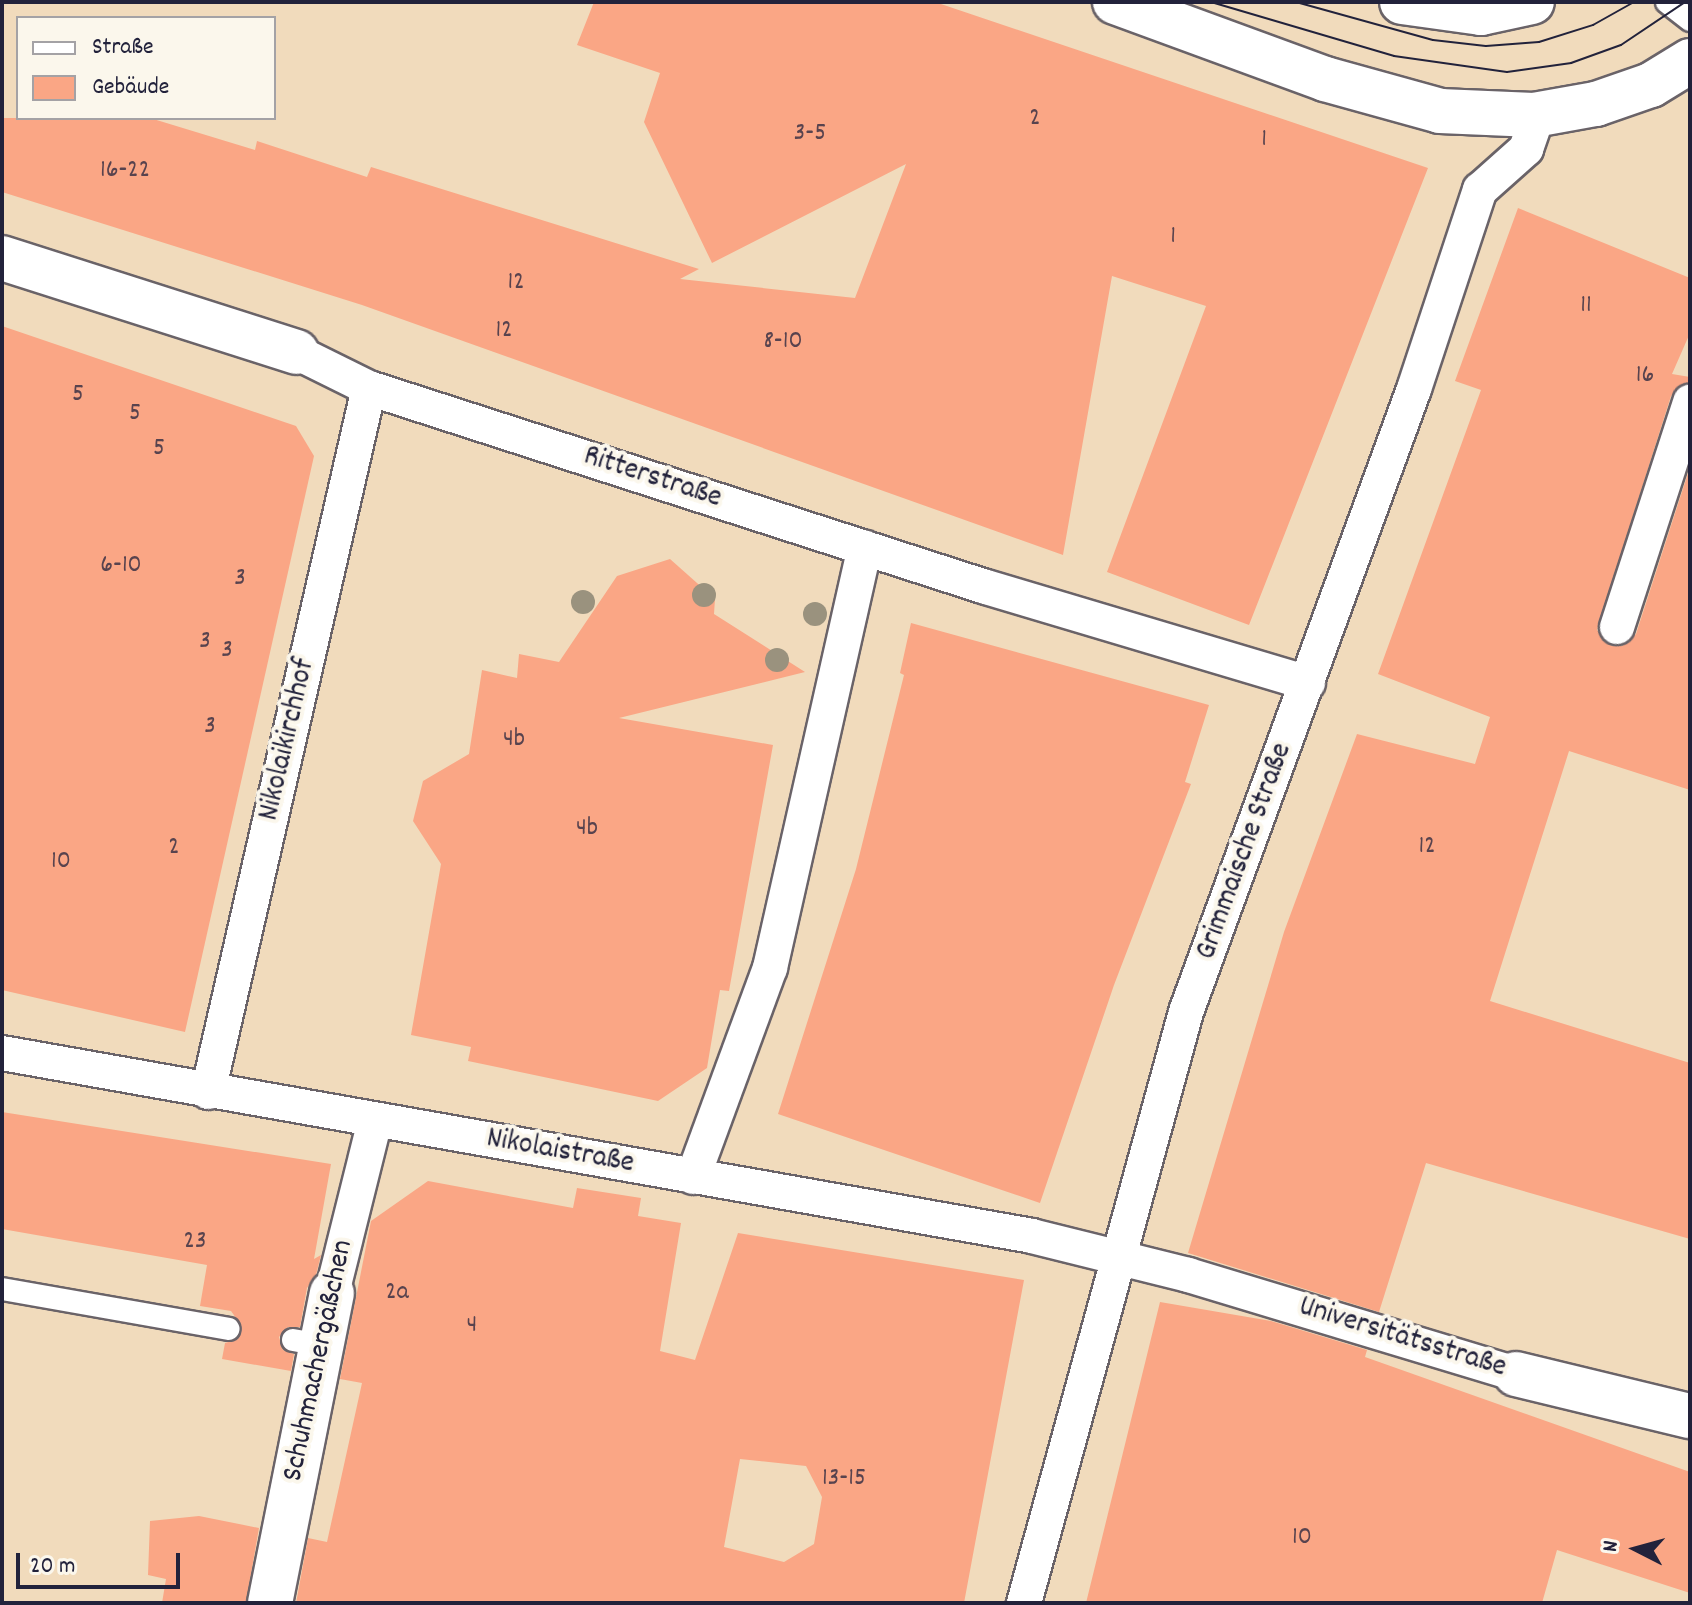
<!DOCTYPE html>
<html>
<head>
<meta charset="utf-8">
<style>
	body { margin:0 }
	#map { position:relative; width:1692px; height:1605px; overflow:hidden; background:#f1dbbc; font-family:Dekko,sans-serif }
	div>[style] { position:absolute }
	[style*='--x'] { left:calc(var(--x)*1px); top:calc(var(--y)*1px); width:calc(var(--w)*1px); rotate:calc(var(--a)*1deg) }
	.building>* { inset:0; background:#faa685 }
	.roads { filter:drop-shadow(2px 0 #6a6368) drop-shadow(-2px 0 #6a6368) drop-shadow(0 2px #6a6368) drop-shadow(0 -2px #6a6368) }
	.service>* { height:22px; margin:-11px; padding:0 11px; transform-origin:11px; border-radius:11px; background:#fff }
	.pedestrian>* { height:34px; margin:-17px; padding:0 17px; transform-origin:17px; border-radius:17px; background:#fff }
	.minor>* { height:44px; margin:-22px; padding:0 22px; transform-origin:22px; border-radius:22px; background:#fff }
	.tram>* { height:2px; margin:-1px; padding:0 1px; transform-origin:1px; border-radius:1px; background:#22223b }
	.trees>* { width:24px; height:24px; margin:-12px; border-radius:50%; background:#9a927e }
	span { translate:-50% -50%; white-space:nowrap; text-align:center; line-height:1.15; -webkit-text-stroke:8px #fbf7ec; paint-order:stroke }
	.number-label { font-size:26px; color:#58434e }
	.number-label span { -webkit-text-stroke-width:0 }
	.street-label { font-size:30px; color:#22223b }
	.frame { position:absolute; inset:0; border:4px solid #22223b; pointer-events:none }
	.legend { position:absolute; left:16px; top:16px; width:260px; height:104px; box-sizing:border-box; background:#fbf7ec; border:2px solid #a4a2a5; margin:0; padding:10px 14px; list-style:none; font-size:24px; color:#22223b }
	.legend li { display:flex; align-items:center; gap:16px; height:40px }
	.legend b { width:40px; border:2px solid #a4a2a5 }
	.north { position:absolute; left:1596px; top:1509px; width:80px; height:80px; -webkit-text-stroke:6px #fbf7ec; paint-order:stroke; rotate:276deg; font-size:22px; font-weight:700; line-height:32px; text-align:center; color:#22223b }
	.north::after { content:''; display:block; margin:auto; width:28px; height:36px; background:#22223b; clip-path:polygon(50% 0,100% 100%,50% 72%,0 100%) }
	.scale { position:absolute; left:16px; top:1553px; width:164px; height:36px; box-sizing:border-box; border:4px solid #22223b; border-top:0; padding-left:10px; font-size:24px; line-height:28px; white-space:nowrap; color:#22223b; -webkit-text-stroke:6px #fbf7ec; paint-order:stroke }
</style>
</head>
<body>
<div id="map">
	<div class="building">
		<i style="clip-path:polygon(594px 2px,935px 2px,1428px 168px,1249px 625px,1107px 572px,1206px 306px,1112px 276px,1063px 555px,362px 305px,2px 192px,2px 118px,150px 118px,255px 150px,257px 141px,367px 177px,371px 167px,699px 269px,680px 279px,855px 298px,906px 164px,712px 263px,644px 122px,660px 73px,577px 45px)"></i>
		<i style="clip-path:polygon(1518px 208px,1690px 278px,1690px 333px,1672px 374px,1690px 377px,1690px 383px,1671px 396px,1597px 630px,1612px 646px,1622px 646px,1636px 634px,1690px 467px,1690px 790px,1569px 751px,1490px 1001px,1690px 1063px,1690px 1239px,1426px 1163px,1379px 1312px,1188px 1253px,1284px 932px,1357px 734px,1475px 764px,1490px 717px,1378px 674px,1481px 390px,1455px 381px)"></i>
		<i style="clip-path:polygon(2px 326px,296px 426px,314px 456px,185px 1032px,2px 990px)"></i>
		<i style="clip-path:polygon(670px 559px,715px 599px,714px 614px,805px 672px,619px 718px,773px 745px,729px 991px,720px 990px,707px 1068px,658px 1101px,468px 1061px,471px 1047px,411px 1035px,441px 864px,413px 821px,423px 781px,469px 754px,482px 670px,517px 678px,519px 654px,559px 662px,617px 576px)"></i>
		<i style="clip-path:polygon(911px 623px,1209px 705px,1185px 782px,1191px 784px,1114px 985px,1040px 1203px,778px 1114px,856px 869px,904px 675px,900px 673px)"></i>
		<i style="clip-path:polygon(2px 1112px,331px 1164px,314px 1259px,321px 1255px,316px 1275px,307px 1288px,300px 1327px,288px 1327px,279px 1337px,283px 1350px,294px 1354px,291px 1371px,222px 1359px,225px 1343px,238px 1339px,241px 1325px,231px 1311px,200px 1306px,207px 1265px,2px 1229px)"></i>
		<i style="clip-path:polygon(evenodd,428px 1181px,573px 1208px,577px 1188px,641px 1198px,638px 1216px,681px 1223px,660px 1351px,695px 1360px,738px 1233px,1024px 1280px,964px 1603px,296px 1603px,308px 1538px,327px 1542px,362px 1383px,340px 1379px,371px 1221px,428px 1181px,740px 1459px,806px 1466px,822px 1497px,814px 1544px,784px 1562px,724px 1547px,740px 1459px)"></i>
		<i style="clip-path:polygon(1160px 1302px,1271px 1321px,1367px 1350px,1365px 1357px,1690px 1472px,1690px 1593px,1557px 1550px,1542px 1603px,1086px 1603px)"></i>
		<i style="clip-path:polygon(199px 1516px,259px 1528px,246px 1603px,162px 1603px,166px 1579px,148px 1575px,150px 1521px)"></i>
	</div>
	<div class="roads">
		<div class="service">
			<i style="--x:1667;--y:2;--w:29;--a:38"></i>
			<i style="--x:2;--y:1289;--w:230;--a:10"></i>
			<i style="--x:293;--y:1340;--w:28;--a:10"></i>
		</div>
		<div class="pedestrian">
			<i style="--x:296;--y:352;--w:81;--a:26.3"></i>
			<i style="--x:369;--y:388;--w:648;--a:17.88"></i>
			<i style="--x:986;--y:587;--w:336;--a:16.6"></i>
			<i style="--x:1617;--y:627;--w:237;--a:-72"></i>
			<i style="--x:2;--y:1053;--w:1046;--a:10.07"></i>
			<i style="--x:1032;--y:1236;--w:161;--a:14"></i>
			<i style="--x:1188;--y:1275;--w:343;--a:16.8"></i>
			<i style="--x:208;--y:1092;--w:722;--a:-77.12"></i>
			<i style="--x:693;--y:1177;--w:223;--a:-69.8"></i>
			<i style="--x:770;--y:968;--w:431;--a:-77.3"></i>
			<i style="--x:332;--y:1293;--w:178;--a:-76"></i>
			<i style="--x:1024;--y:1603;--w:613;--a:-74.67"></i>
			<i style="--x:1186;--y:1012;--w:663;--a:-69.9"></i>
			<i style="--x:1414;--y:389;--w:210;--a:-71.7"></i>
			<i style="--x:1480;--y:190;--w:62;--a:-41.7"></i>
			<i style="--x:1526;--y:149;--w:21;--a:-71"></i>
		</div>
		<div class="minor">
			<i style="--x:1115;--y:2;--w:224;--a:20.1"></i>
			<i style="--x:1325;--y:79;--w:119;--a:15.5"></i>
			<i style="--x:1440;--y:111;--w:94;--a:2.4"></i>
			<i style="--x:1534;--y:115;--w:63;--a:-10.1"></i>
			<i style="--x:1596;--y:104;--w:58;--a:-19.1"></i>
			<i style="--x:1651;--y:85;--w:46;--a:-31.6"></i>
			<i style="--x:1402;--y:2;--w:80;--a:7.9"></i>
			<i style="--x:1481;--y:13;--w:52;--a:-12.2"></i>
			<i style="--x:2;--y:258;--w:309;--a:17.7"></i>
			<i style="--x:1516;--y:1374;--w:179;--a:13.6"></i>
			<i style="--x:270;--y:1603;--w:316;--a:-78.7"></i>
		</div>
	</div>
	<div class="tram">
		<i style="--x:1211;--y:2;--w:191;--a:16.4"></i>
		<i style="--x:1394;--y:56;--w:114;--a:8.1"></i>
		<i style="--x:1507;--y:72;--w:65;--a:-8"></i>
		<i style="--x:1571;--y:63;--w:53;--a:-19.8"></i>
		<i style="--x:1621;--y:45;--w:77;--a:-33.9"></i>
		<i style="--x:1296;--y:2;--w:142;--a:15.5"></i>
		<i style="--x:1433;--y:40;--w:53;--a:6.5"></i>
		<i style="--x:1486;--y:46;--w:53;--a:-4.3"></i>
		<i style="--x:1539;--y:42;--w:57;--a:-17.5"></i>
		<i style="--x:1593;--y:25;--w:47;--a:-29.3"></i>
	</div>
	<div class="trees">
		<i style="left:704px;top:595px"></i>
		<i style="left:583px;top:602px"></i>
		<i style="left:815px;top:614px"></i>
		<i style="left:777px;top:660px"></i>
	</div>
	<div class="number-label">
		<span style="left:1035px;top:119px">2</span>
		<span style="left:810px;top:134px">3-5</span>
		<span style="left:1264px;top:140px">1</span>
		<span style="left:125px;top:171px">16-22</span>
		<span style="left:1173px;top:237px">1</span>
		<span style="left:516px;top:283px">12</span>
		<span style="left:1586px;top:306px">11</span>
		<span style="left:504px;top:331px">12</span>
		<span style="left:783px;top:342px">8-10</span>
		<span style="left:1645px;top:376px">16</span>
		<span style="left:78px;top:395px">5</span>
		<span style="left:135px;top:414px">5</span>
		<span style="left:159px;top:449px">5</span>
		<span style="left:121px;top:566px">6-10</span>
		<span style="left:240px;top:579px">3</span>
		<span style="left:205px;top:642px">3</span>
		<span style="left:227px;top:651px">3</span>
		<span style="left:210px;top:727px">3</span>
		<span style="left:514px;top:740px">4b</span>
		<span style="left:587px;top:829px">4b</span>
		<span style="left:1427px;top:847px">12</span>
		<span style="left:174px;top:848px">2</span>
		<span style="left:61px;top:862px">10</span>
		<span style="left:195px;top:1242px">23</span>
		<span style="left:397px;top:1293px">2a</span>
		<span style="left:472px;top:1326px">4</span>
		<span style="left:844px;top:1479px">13-15</span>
		<span style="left:1302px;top:1538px">10</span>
	</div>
	<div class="street-label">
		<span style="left:652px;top:479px;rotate:18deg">Ritterstraße</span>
		<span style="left:289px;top:740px;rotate:-77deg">Nikolaikirchhof</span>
		<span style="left:1246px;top:852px;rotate:-70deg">Grimmaische Straße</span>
		<span style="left:560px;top:1153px;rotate:10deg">Nikolaistraße</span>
		<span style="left:1402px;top:1339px;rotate:17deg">Universitätsstraße</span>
		<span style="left:320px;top:1361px;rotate:-78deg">Schuhmachergäßchen</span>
	</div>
	<div class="frame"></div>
	<ul class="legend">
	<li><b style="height:10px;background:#fff"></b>Straße</li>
	<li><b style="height:22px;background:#faa685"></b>Gebäude</li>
	</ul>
	<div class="north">N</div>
	<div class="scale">20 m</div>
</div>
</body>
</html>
